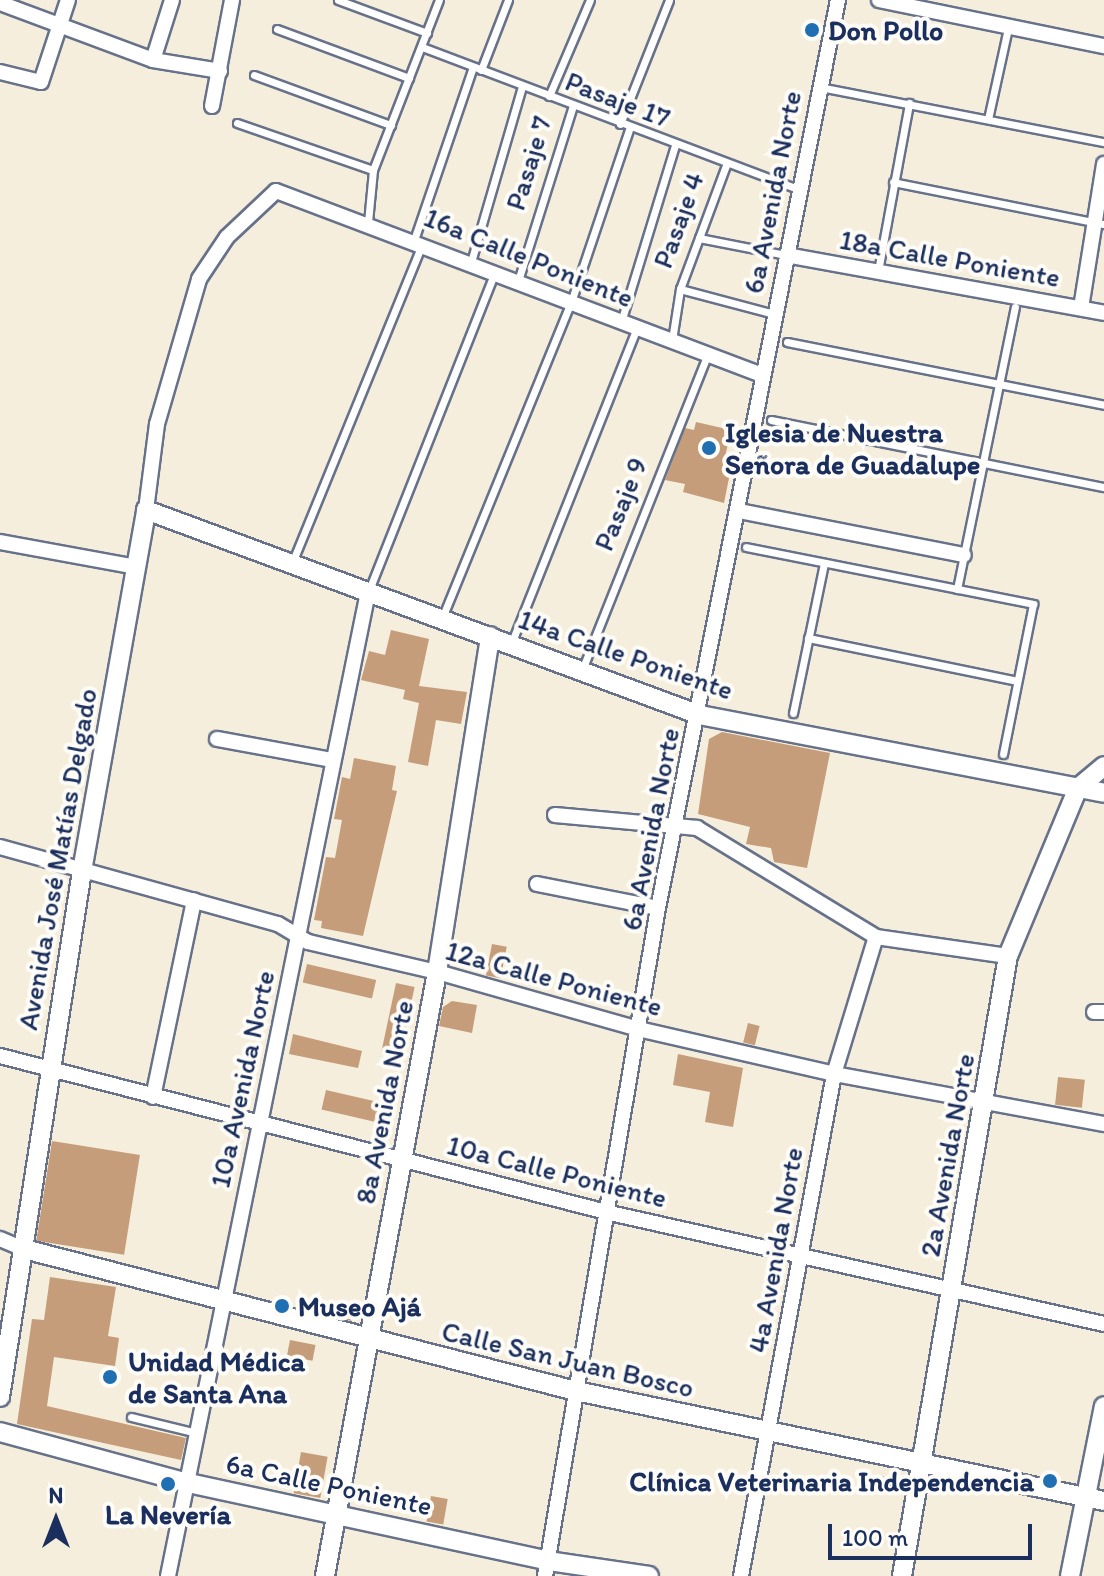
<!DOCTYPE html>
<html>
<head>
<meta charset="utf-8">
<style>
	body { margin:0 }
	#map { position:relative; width:1104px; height:1576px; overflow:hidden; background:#f5eedc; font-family:Itim,sans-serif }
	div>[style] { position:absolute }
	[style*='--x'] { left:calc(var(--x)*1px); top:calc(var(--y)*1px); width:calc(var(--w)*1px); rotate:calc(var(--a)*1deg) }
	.building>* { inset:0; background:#c59d7a; transform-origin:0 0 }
	.roads { filter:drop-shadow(2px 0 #67728a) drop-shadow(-2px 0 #67728a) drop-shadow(0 2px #67728a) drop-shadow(0 -2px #67728a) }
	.lane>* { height:7px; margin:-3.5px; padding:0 3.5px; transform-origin:3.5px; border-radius:3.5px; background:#fff }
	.street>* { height:14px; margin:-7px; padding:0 7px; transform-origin:7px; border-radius:7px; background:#fff }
	.secondary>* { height:18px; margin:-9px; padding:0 9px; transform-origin:9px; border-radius:9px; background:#fff }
	.dots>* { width:22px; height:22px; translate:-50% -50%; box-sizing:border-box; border:4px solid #fdfcf7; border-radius:50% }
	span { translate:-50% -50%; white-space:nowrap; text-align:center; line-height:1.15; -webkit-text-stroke:8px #fdfcf7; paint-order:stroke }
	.poi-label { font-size:28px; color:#1b2f5e; font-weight:700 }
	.left { translate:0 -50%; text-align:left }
	.right { translate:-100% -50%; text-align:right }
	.street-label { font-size:28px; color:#1b2f5e }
	.north { position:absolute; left:16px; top:1480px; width:80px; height:80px; -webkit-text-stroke:6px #fdfcf7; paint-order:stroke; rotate:0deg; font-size:22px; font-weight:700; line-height:32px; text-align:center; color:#1b2f5e }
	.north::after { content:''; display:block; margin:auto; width:28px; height:36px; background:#1b2f5e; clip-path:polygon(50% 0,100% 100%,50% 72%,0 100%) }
	.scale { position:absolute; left:828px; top:1524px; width:204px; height:36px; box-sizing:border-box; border:4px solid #1b2f5e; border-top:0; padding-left:10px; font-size:24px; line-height:28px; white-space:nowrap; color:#1b2f5e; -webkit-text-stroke:6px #fdfcf7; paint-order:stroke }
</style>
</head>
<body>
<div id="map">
	<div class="building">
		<i style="clip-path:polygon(696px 422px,731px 430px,723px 466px,731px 468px,724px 503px,683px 492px,685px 484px,665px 480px,685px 428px,694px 430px)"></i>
		<i style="clip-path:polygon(391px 630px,429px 639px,419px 686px,467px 692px,461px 724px,436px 720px,428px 766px,408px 762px,419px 703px,403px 699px,405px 690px,361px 680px,369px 651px,385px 655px)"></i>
		<i style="clip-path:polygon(722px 732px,830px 753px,807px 868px,774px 862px,771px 848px,746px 844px,750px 827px,698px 814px,709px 739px)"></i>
		<i style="clip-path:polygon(354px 758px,396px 766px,392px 790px,397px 791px,363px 936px,321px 928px,322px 921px,314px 920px,326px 857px,335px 858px,342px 820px,334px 819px,342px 777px,350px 779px)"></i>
		<i style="left:492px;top:944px;width:15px;height:32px;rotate:11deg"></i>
		<i style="left:307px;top:964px;width:71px;height:19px;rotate:13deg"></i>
		<i style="left:396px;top:983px;width:19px;height:70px;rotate:12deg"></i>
		<i style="clip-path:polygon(452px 1001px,477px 1005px,472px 1033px,439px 1026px,443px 1007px)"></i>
		<i style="left:748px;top:1023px;width:12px;height:20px;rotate:14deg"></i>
		<i style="clip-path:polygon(293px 1034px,362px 1051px,358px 1068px,289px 1054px)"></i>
		<i style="clip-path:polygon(678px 1054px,743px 1068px,733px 1127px,705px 1122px,710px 1092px,673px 1085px)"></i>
		<i style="left:1058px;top:1077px;width:27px;height:28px;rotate:6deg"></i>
		<i style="left:326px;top:1090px;width:70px;height:20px;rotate:13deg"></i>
		<i style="left:52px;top:1141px;width:89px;height:101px;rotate:9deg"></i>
		<i style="clip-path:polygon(50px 1277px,116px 1287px,108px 1336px,119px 1338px,115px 1366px,54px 1357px,47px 1406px,186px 1438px,181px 1460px,17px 1424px,32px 1319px,44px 1320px)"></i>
		<i style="clip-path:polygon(331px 1309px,353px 1313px,351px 1321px,330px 1315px)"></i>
		<i style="left:290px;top:1340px;width:26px;height:16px;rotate:11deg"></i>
		<i style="left:301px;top:1452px;width:27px;height:42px;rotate:10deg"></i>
		<i style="left:880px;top:1476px;width:23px;height:13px;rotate:10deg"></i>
		<i style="left:431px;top:1496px;width:17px;height:26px;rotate:10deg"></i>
	</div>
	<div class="roads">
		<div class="lane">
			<i style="--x:338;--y:0;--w:95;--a:20.3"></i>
			<i style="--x:277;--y:29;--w:141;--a:20.4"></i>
			<i style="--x:422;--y:47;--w:404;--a:20.7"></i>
			<i style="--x:481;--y:70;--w:75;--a:-68.9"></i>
			<i style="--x:254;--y:75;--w:146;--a:20.1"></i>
			<i style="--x:820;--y:87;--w:289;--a:11"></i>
			<i style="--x:549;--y:96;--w:104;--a:-66.9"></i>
			<i style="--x:988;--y:119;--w:93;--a:-77.6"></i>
			<i style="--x:237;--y:123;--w:144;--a:19.1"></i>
			<i style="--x:620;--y:124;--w:133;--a:-68.4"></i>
			<i style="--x:893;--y:182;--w:215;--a:11.3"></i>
			<i style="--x:368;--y:222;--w:52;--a:-84.5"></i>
			<i style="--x:373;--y:170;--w:182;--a:-68.8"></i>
			<i style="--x:699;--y:238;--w:89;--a:11.1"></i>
			<i style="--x:414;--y:240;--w:183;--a:-71.2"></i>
			<i style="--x:471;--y:262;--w:183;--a:-73.8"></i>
			<i style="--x:878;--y:271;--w:171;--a:-79.5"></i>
			<i style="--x:518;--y:281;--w:183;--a:-72.6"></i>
			<i style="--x:680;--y:289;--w:97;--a:14.9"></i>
			<i style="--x:621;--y:322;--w:185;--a:-73"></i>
			<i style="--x:672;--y:340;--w:52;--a:-81.1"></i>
			<i style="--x:680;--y:289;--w:132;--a:-69.6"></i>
			<i style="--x:787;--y:342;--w:323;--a:11.2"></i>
			<i style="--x:771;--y:420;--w:340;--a:11.4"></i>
			<i style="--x:746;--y:547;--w:293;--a:11.2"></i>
			<i style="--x:1033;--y:604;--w:153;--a:101.3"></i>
			<i style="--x:292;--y:563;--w:344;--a:-67.8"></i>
			<i style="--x:957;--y:589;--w:288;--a:-78.4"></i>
			<i style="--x:369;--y:590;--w:340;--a:-68.4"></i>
			<i style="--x:442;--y:618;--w:341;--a:-67.8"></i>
			<i style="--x:571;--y:302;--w:185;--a:-71.4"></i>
			<i style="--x:808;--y:638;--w:213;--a:11.6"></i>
			<i style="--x:511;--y:644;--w:340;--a:-68.3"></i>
			<i style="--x:582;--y:670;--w:338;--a:-68.3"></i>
			<i style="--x:793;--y:713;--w:153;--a:-78.3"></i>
			<i style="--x:131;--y:1417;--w:68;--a:13.6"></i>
		</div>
		<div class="street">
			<i style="--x:879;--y:0;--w:230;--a:11.6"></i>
			<i style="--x:0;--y:3;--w:163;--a:20.4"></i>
			<i style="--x:153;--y:60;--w:68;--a:9.3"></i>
			<i style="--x:153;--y:60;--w:63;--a:-72.4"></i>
			<i style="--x:0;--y:72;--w:42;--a:13.7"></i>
			<i style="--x:41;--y:82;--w:86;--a:-71.8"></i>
			<i style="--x:212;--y:106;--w:108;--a:-79.3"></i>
			<i style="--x:786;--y:255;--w:323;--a:10.3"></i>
			<i style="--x:1081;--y:308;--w:146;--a:-80.9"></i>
			<i style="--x:146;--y:510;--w:87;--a:-82.7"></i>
			<i style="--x:157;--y:424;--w:151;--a:-73.8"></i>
			<i style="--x:199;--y:279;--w:50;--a:-56.3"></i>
			<i style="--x:227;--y:237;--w:67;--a:-43.2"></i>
			<i style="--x:276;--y:191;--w:520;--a:20.74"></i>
			<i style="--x:739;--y:511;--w:229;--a:11.1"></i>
			<i style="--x:0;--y:542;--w:138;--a:10.4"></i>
			<i style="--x:217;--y:739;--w:116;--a:10.4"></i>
			<i style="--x:555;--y:815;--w:143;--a:5.2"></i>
			<i style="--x:697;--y:828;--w:210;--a:31.3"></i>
			<i style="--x:876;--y:937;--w:133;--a:8.2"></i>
			<i style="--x:0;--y:847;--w:288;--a:15.5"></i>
			<i style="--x:278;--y:924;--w:35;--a:31"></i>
			<i style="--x:308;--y:942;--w:132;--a:13.1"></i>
			<i style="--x:437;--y:972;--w:209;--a:15.8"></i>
			<i style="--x:638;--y:1029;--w:201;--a:12.9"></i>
			<i style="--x:834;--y:1074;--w:275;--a:10.5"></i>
			<i style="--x:537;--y:884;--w:123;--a:11.2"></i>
			<i style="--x:1094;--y:1012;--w:10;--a:0"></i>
			<i style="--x:0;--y:1056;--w:630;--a:14.43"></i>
			<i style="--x:610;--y:1213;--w:506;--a:12.66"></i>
			<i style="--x:153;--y:1097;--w:201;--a:-78.2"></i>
			<i style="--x:0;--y:1239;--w:26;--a:23"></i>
			<i style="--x:168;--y:1576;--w:1004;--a:-78.51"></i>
			<i style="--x:545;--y:1576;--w:677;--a:-80.4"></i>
			<i style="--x:658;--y:908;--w:926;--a:-78.79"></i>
			<i style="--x:741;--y:1576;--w:511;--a:-79.5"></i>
			<i style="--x:834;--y:1074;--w:143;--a:-73"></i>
		</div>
		<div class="secondary">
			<i style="--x:24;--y:1249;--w:570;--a:14.43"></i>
			<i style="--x:576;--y:1391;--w:539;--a:11.77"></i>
			<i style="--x:0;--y:1397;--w:532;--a:-81.14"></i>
			<i style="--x:82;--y:871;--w:367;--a:-79.9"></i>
			<i style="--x:146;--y:510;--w:591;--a:20.31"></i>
			<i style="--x:700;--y:715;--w:411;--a:10.9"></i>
			<i style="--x:0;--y:1432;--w:191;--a:15.2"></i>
			<i style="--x:184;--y:1482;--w:372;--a:12.2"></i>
			<i style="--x:548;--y:1561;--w:102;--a:8.4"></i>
			<i style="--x:325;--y:1576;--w:614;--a:-79.49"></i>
			<i style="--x:437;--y:972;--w:340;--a:-81"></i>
			<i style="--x:902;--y:1576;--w:629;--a:-80.3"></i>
			<i style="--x:1008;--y:956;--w:182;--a:-67.4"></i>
			<i style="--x:1078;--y:788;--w:34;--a:-40"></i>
			<i style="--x:1070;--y:1576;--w:173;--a:-78.7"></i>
		</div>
	</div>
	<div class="dots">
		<i style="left:812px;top:30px;background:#1f6fb2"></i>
		<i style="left:709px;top:448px;background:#1f6fb2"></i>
		<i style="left:282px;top:1306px;background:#1f6fb2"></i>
		<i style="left:110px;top:1377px;background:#1f6fb2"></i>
		<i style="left:1050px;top:1481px;background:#1f6fb2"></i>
		<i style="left:168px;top:1484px;background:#1f6fb2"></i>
	</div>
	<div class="poi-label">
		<span class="left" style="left:828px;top:30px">Don Pollo</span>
		<span class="left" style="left:725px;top:448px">Iglesia de Nuestra<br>Señora de Guadalupe</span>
		<span class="left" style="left:298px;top:1306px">Museo Ajá</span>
		<span class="left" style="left:128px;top:1377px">Unidad Médica<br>de Santa Ana</span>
		<span class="right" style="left:1034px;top:1481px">Clínica Veterinaria Independencia</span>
		<span style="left:168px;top:1514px">La Nevería</span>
	</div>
	<div class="street-label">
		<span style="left:618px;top:99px;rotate:21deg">Pasaje 17</span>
		<span style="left:528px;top:163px;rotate:-73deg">Pasaje 7</span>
		<span style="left:772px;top:192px;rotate:-79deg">6a Avenida Norte</span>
		<span style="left:678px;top:220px;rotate:-70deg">Pasaje 4</span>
		<span style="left:529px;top:257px;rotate:22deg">16a Calle Poniente</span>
		<span style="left:950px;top:258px;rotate:10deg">18a Calle Poniente</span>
		<span style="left:620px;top:504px;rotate:-68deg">Pasaje 9</span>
		<span style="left:626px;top:654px;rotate:19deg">14a Calle Poniente</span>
		<span style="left:650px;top:829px;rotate:-79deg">6a Avenida Norte</span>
		<span style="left:57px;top:859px;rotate:-80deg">Avenida José Matías Delgado</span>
		<span style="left:554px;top:978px;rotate:15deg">12a Calle Poniente</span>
		<span style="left:242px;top:1079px;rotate:-78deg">10a Avenida Norte</span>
		<span style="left:384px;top:1102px;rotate:-79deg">8a Avenida Norte</span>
		<span style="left:947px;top:1155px;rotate:-80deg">2a Avenida Norte</span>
		<span style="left:557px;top:1171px;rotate:14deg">10a Calle Poniente</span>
		<span style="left:775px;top:1250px;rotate:-80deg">4a Avenida Norte</span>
		<span style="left:568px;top:1359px;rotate:13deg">Calle San Juan Bosco</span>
		<span style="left:329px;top:1484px;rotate:12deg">6a Calle Poniente</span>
	</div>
	<div class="north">N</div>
	<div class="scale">100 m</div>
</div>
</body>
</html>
